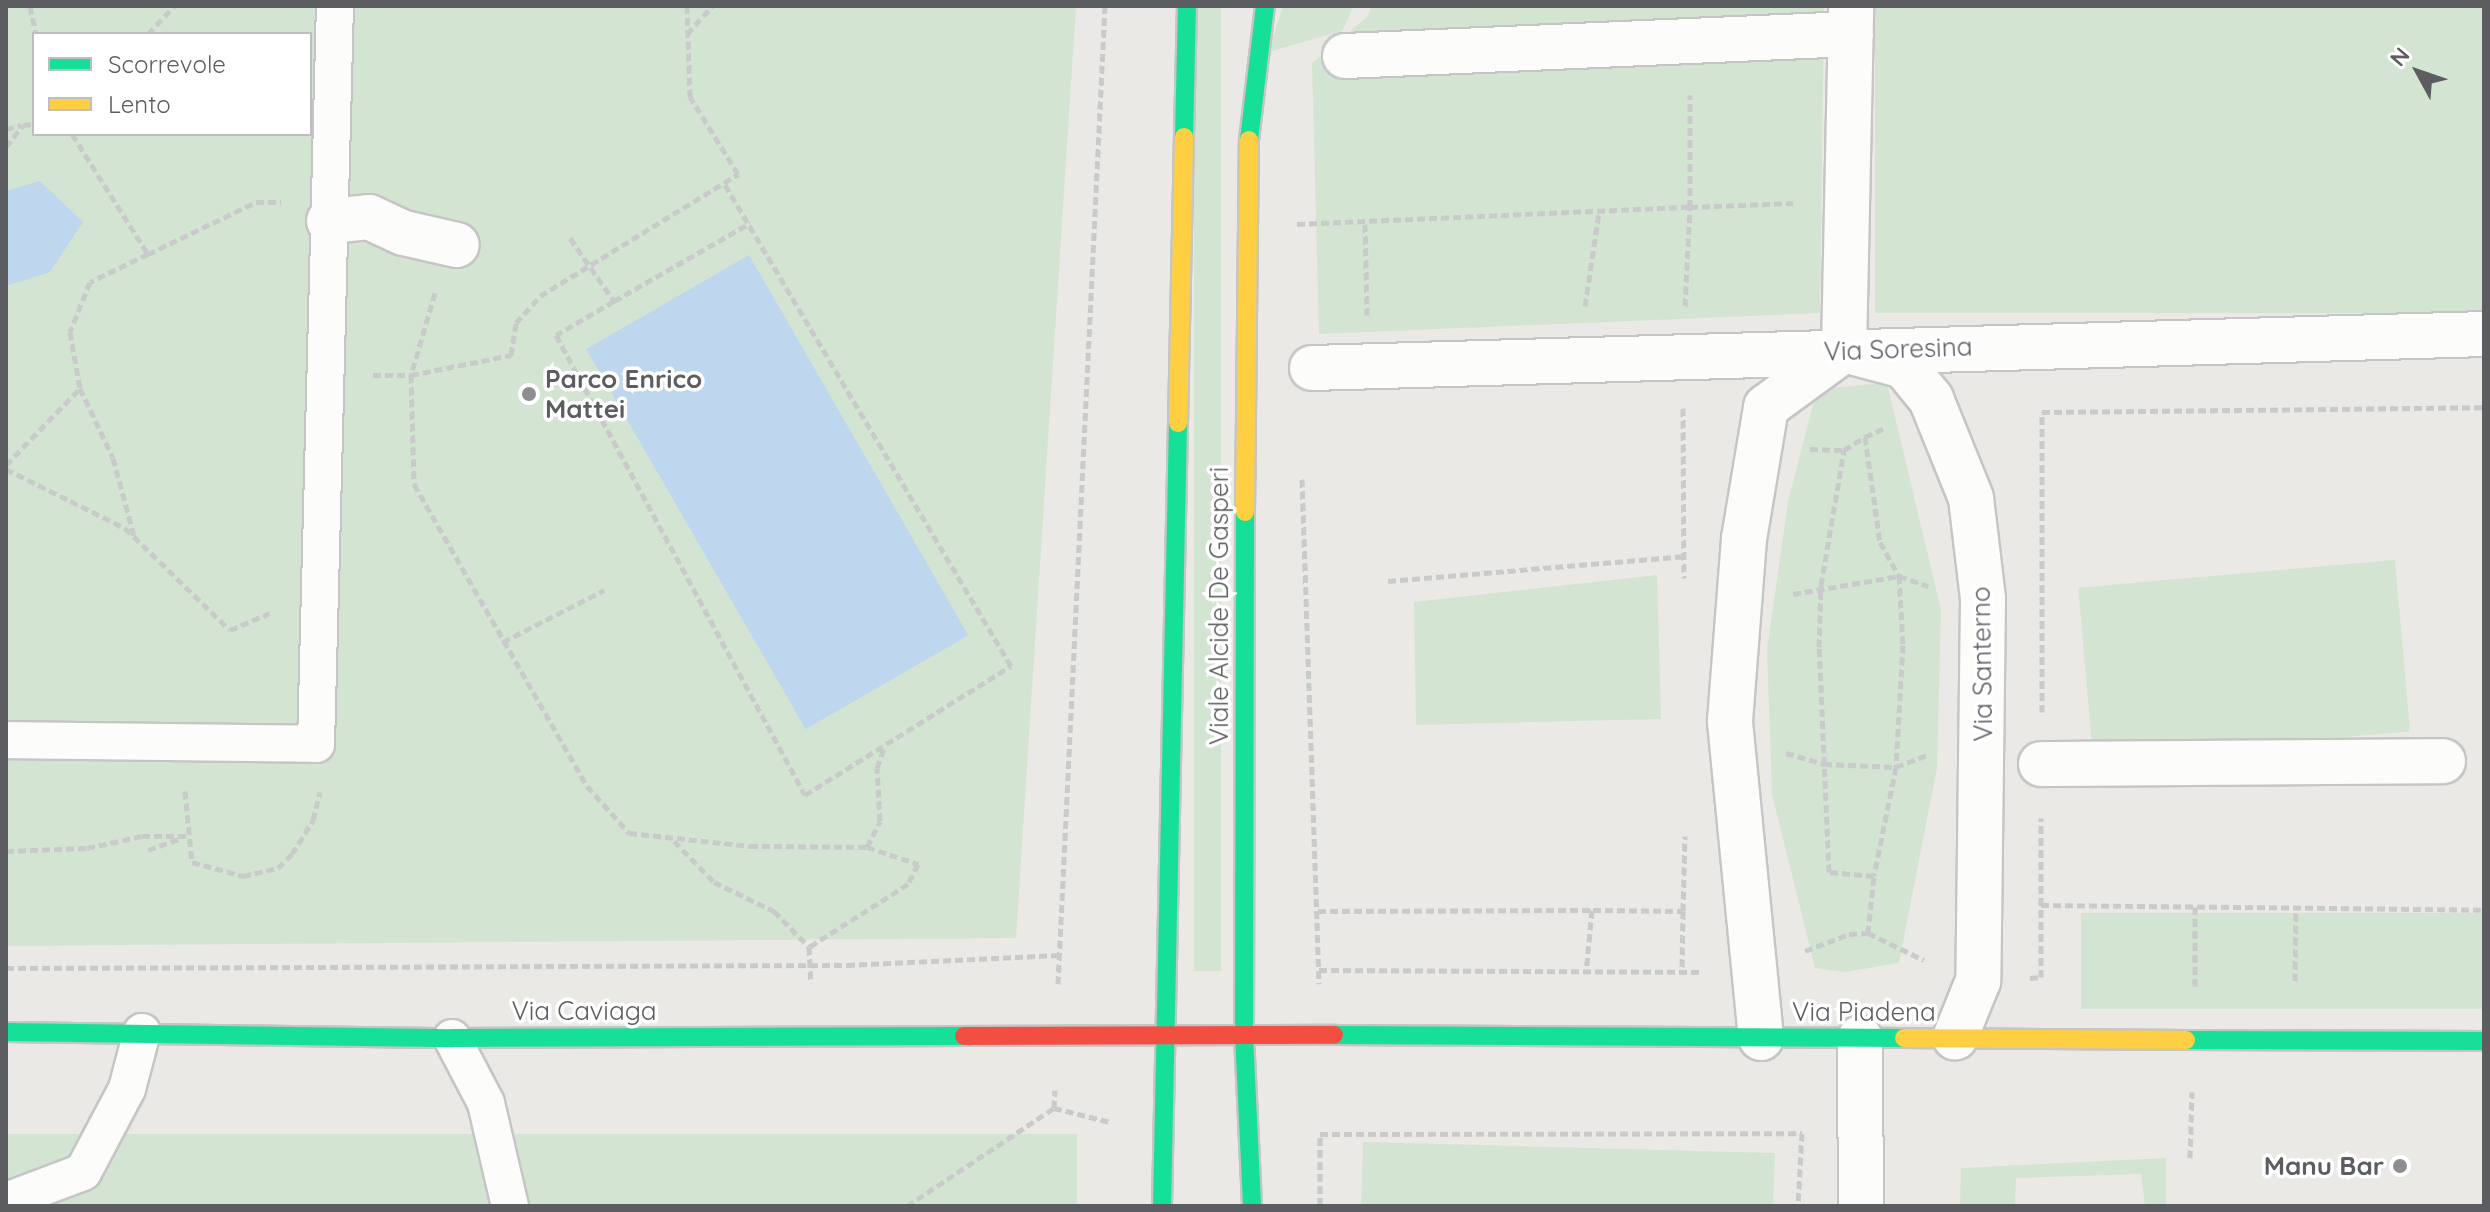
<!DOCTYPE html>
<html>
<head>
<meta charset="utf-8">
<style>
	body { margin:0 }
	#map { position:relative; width:2490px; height:1212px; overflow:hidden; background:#eae9e5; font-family:Quicksand,sans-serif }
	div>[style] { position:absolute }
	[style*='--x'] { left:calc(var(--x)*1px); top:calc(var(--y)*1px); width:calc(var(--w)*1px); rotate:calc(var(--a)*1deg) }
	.green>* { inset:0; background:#d4e4d3; transform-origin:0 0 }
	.water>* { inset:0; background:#bed7ef; transform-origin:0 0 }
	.path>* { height:5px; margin-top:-2.5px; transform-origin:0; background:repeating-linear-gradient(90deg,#c8cbc9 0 8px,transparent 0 12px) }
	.roads { filter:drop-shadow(2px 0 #c6c5c5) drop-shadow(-2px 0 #c6c5c5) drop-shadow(0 2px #c6c5c5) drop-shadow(0 -2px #c6c5c5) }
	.lane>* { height:36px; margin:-18px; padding:0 18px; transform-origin:18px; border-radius:18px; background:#fcfcfb }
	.street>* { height:44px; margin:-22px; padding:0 22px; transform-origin:22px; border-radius:22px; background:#fcfcfb }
	.fast>* { height:18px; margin:-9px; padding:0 9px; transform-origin:9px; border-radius:9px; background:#16e098 }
	.slow>* { height:18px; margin:-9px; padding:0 9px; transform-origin:9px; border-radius:9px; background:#ffcf43 }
	.jam>* { height:18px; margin:-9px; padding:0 9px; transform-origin:9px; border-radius:9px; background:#f24e42 }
	.dots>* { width:22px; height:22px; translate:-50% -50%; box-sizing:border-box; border:4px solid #fff; border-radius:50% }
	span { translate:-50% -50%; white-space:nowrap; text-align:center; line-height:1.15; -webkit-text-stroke:7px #fff; paint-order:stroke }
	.street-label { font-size:26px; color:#5b5d61 }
	.poi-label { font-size:26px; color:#5b5d61; font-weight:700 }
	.left { translate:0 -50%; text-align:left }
	.right { translate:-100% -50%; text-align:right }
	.frame { position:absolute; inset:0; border:8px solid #5b5d61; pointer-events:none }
	.legend { position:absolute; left:32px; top:32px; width:280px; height:104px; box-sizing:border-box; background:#fff; border:2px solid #bdbec0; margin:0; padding:10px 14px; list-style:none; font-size:24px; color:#5b5d61 }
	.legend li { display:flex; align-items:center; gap:16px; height:40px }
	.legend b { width:40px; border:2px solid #bdbec0 }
	.north { position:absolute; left:2378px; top:32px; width:80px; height:80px; -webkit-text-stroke:6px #fff; paint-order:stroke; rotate:310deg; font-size:22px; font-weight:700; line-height:32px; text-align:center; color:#5b5d61 }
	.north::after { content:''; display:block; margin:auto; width:28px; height:36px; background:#5b5d61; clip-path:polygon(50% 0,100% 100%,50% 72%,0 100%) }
</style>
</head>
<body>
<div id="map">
	<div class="green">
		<i style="clip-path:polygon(evenodd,6px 6px,1076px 6px,1016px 938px,6px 946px,6px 6px,34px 34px,310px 34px,310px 134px,34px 134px,34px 34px)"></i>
		<i style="left:1194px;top:6px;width:27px;height:965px"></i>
		<i style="clip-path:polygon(1283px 6px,1354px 6px,1342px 31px,1268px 52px)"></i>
		<i style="clip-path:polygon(1372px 6px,1824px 6px,1820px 313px,1319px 334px,1312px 63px,1367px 17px)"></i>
		<i style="left:1875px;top:6px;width:609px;height:307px"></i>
		<i style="clip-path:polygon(1887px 383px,1941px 610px,1937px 768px,1899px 963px,1845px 972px,1815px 968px,1772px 794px,1767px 650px,1788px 502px,1817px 389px)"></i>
		<i style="left:2395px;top:560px;width:172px;height:318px;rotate:85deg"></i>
		<i style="clip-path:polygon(1657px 575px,1661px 719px,1416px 725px,1414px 602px)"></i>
		<i style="left:2081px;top:913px;width:403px;height:96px"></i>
		<i style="left:6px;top:1134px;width:1071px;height:72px"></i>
		<i style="clip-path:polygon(1363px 1142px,1775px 1153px,1773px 1206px,1361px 1206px)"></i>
		<i style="clip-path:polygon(2166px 1158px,2166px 1206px,2145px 1206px,2141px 1174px,2016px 1178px,2015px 1206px,1960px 1206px,1961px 1168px)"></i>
	</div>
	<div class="water">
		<i style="clip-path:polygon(40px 181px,83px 222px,50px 272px,6px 286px,6px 191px)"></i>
		<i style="left:749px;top:255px;width:439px;height:188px;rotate:60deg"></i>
	</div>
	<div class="path">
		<i style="--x:30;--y:6;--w:29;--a:78"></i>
		<i style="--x:148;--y:34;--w:38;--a:-47"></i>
		<i style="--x:687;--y:34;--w:38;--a:-48"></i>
		<i style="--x:6;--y:129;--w:16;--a:-14"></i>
		<i style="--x:72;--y:134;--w:142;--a:57.7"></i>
		<i style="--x:148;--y:254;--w:64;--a:154.2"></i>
		<i style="--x:90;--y:282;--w:54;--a:111.8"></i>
		<i style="--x:70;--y:332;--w:57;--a:79.9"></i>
		<i style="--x:80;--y:388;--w:77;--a:64.8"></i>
		<i style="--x:113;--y:458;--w:81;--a:74.9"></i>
		<i style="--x:6;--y:147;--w:28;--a:-52"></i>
		<i style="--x:23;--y:125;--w:11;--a:-5"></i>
		<i style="--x:1297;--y:224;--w:393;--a:-2.5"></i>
		<i style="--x:1690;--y:207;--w:112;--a:-90"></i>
		<i style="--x:1365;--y:224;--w:91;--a:88.7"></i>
		<i style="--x:570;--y:238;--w:77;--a:55.1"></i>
		<i style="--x:614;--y:301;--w:157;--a:-29.8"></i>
		<i style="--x:148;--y:254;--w:120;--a:-25.7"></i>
		<i style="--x:256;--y:202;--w:25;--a:0"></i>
		<i style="--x:435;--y:293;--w:85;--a:106.3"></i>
		<i style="--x:411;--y:375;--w:109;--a:88.4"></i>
		<i style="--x:414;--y:484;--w:348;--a:60.2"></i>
		<i style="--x:587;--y:786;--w:63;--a:48.2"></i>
		<i style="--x:629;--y:833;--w:122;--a:6.1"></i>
		<i style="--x:750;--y:846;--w:117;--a:0.5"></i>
		<i style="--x:867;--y:847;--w:54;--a:18.4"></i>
		<i style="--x:918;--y:864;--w:22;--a:117"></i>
		<i style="--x:908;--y:884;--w:117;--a:147.5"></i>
		<i style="--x:809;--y:947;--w:36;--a:87"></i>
		<i style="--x:614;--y:301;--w:67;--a:149.6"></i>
		<i style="--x:556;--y:335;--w:523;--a:61.57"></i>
		<i style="--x:805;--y:795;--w:243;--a:-32.1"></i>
		<i style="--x:1011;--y:666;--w:562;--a:-120.72"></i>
		<i style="--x:1585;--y:306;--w:95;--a:-81.5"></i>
		<i style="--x:1685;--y:306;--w:99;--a:-87.1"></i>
		<i style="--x:1690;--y:207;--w:103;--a:-2.2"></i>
		<i style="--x:373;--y:375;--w:38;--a:0"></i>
		<i style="--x:411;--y:375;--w:102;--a:-11.3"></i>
		<i style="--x:511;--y:355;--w:32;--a:-81"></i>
		<i style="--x:516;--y:323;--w:36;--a:-48"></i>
		<i style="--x:540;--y:296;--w:233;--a:-31.6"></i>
		<i style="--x:738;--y:174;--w:91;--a:-121.9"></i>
		<i style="--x:690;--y:97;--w:91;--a:-91.9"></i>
		<i style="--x:1683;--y:408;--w:170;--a:89.7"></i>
		<i style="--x:1865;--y:437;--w:106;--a:81.9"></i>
		<i style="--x:1880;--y:542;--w:39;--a:61"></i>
		<i style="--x:1899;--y:576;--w:69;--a:86.7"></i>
		<i style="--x:1903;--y:645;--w:122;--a:93.3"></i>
		<i style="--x:1896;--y:767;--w:111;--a:101.4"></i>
		<i style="--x:1874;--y:876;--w:45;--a:-174.9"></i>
		<i style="--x:1829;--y:872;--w:225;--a:-92.5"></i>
		<i style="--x:1819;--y:647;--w:62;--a:-88.2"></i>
		<i style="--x:1821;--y:585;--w:137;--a:-80.3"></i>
		<i style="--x:1844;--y:450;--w:25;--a:-32"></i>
		<i style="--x:1865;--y:437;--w:23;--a:-25"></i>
		<i style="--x:1810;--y:449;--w:34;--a:2"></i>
		<i style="--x:6;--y:465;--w:107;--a:-46.1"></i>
		<i style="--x:6;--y:469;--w:133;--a:26.4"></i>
		<i style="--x:125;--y:528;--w:146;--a:44.2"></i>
		<i style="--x:230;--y:630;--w:43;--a:-23"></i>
		<i style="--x:1302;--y:479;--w:505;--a:88.07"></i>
		<i style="--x:1388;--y:581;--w:297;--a:-4.8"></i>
		<i style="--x:1793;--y:594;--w:108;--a:-9.6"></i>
		<i style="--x:1899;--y:576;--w:31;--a:19"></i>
		<i style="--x:503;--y:642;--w:114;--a:-27.2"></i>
		<i style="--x:2042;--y:712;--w:300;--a:-90"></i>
		<i style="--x:2042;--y:412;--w:442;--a:-0.6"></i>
		<i style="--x:1786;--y:753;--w:40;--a:16"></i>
		<i style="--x:1824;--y:764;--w:72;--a:2.4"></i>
		<i style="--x:1896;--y:767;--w:33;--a:-21"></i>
		<i style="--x:185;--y:791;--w:71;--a:84.4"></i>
		<i style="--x:192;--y:862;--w:53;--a:15.4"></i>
		<i style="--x:243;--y:876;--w:36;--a:-13"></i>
		<i style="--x:278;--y:868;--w:20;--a:-45"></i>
		<i style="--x:292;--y:854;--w:40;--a:-58"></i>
		<i style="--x:313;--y:820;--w:29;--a:-76"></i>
		<i style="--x:674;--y:841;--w:57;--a:45.7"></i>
		<i style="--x:714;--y:882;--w:67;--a:25.8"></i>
		<i style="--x:774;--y:911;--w:50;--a:45.8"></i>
		<i style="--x:867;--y:847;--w:29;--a:-63"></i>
		<i style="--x:880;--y:821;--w:53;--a:-93.2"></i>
		<i style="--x:877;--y:768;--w:21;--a:-71"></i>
		<i style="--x:148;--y:850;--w:35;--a:-20"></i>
		<i style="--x:6;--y:851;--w:81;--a:-2.1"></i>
		<i style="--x:87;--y:848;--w:56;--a:-12.3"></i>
		<i style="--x:142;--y:836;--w:44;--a:0"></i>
		<i style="--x:2041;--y:905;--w:443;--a:0.6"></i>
		<i style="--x:1593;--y:910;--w:90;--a:0.6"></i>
		<i style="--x:1683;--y:911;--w:60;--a:91"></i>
		<i style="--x:1318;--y:911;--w:274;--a:-0.2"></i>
		<i style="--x:1592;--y:910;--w:63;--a:95.4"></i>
		<i style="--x:1683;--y:911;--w:75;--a:-88.5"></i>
		<i style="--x:1868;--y:933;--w:62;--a:25.7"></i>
		<i style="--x:1805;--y:951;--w:47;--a:-21.1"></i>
		<i style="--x:1849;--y:934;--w:19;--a:-3"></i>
		<i style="--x:1868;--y:933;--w:57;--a:-84"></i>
		<i style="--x:6;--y:968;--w:841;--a:-0.2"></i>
		<i style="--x:847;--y:965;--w:213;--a:-2.7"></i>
		<i style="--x:1319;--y:970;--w:384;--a:0.3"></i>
		<i style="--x:2030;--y:978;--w:11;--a:-5"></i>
		<i style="--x:2041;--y:977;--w:159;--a:-90"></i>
		<i style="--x:2295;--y:981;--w:73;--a:-89.2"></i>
		<i style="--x:1058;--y:984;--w:979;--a:-87.25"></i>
		<i style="--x:2195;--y:986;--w:79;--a:-90"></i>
		<i style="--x:1054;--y:1108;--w:18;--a:-87"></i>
		<i style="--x:2190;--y:1158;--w:66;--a:-88.3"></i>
		<i style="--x:907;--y:1206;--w:177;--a:-33.7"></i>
		<i style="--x:1054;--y:1108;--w:58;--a:14"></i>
		<i style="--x:1320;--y:1206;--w:72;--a:-90"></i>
		<i style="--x:1320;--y:1134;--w:482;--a:-0.1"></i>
		<i style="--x:1802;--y:1133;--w:73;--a:93.1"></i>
	</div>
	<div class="roads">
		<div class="lane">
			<i style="--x:6;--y:740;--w:310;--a:0.7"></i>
			<i style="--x:316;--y:744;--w:738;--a:-88.53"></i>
			<i style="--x:452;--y:1038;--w:73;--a:62.4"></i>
			<i style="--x:486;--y:1103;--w:106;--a:76.9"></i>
			<i style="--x:6;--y:1201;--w:82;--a:-20.6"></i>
			<i style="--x:83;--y:1172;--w:94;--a:-62.1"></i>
			<i style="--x:127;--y:1089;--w:59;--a:-75.3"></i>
		</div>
		<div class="street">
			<i style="--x:1345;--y:56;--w:506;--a:-2.49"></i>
			<i style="--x:329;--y:221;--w:40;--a:-5.7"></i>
			<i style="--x:369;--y:217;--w:38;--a:25"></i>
			<i style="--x:404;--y:233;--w:54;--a:12.8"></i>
			<i style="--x:1844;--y:350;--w:344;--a:-88.8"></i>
			<i style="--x:1312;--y:368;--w:1172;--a:-1.66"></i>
			<i style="--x:2041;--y:764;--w:402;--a:-0.4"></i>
			<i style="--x:1761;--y:1038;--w:319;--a:-95.6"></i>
			<i style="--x:1730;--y:721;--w:183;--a:-85.6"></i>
			<i style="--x:1744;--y:539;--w:134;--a:-80.5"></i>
			<i style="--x:1766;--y:407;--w:97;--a:-36.2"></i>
			<i style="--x:1844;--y:350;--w:62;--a:14.9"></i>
			<i style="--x:1904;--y:366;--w:43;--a:50.7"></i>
			<i style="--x:1931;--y:399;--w:107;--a:68"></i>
			<i style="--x:1971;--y:498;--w:102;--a:83.2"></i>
			<i style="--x:1983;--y:599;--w:382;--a:90.7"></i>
			<i style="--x:1978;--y:981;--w:61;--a:112"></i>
			<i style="--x:1860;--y:1038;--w:168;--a:89.7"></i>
		</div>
		<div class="fast">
			<i style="--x:1184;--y:137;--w:131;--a:-88.7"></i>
			<i style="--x:1249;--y:140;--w:135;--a:-83.2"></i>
			<i style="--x:1245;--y:512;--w:523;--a:90.11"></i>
			<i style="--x:1244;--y:1035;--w:171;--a:87.3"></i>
			<i style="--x:6;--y:1032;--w:446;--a:0.8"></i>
			<i style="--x:452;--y:1038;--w:512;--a:-0.22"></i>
			<i style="--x:1334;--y:1035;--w:570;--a:0.3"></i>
			<i style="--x:2186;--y:1040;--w:298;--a:0.2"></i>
			<i style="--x:1162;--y:1206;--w:783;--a:-88.83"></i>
		</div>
		<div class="slow">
			<i style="--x:1178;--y:423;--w:286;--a:-88.8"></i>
			<i style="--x:1245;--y:512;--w:372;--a:-89.4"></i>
			<i style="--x:1904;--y:1038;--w:282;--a:0.4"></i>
		</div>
		<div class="jam">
			<i style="--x:964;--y:1036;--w:370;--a:-0.2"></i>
		</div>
	</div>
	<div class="dots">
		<i style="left:529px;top:394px;background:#8d8e8f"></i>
		<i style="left:2400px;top:1166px;background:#8d8e8f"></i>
	</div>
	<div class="street-label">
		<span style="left:1898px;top:349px;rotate:-2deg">Via Soresina</span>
		<span style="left:1219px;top:606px;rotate:-90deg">Viale Alcide De Gasperi</span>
		<span style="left:1982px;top:664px;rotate:-91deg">Via Santerno</span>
		<span style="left:584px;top:1011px">Via Caviaga</span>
		<span style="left:1864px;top:1012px">Via Piadena</span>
	</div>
	<div class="poi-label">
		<span class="left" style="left:545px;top:394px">Parco Enrico<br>Mattei</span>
		<span class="right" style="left:2384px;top:1166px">Manu Bar</span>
	</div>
	<div class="frame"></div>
	<ul class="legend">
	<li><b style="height:10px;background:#16e098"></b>Scorrevole</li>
	<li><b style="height:10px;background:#ffcf43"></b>Lento</li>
	</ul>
	<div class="north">N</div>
</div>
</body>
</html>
